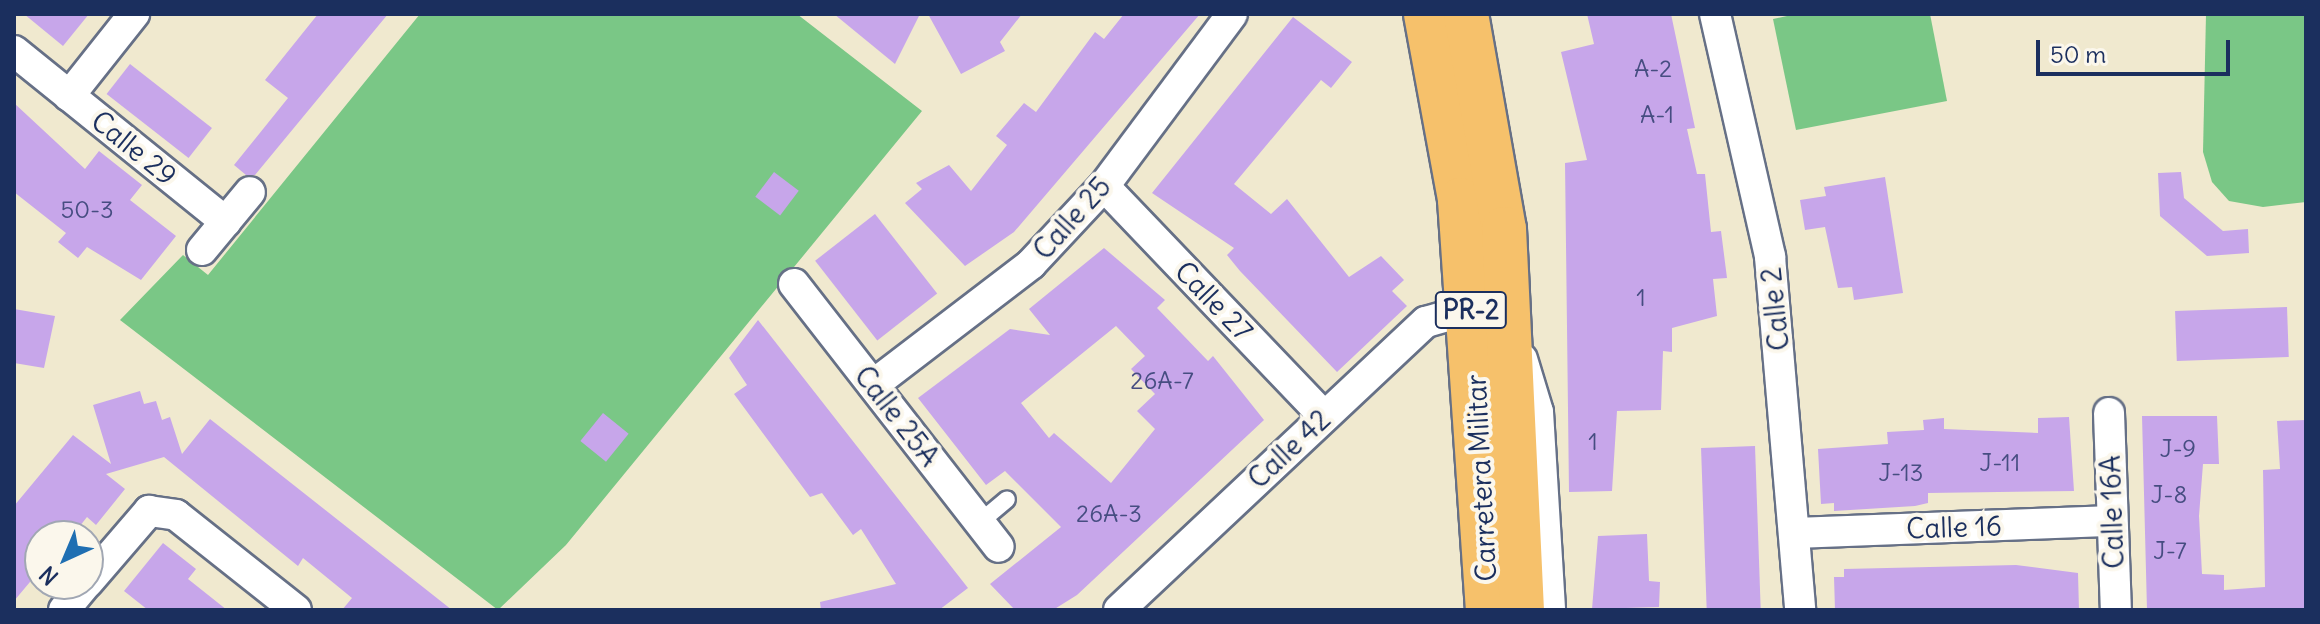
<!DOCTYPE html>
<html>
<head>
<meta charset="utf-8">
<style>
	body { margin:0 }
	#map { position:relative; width:2320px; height:624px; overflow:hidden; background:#f0e9cf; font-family:Delius,sans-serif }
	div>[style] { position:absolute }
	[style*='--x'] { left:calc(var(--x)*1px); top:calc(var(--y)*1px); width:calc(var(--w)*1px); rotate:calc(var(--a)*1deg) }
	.green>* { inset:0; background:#7ac786 }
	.building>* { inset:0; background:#c7a6ea; transform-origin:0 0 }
	.roads { filter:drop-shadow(2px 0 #667086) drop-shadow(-2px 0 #667086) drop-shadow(0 2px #667086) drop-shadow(0 -2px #667086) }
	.service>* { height:16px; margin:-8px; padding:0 8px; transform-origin:8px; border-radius:8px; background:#fff }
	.minor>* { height:30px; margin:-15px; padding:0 15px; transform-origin:15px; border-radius:15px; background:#fff }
	.primary>* { height:44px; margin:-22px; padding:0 22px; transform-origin:22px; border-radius:22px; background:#f6c16b }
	span { translate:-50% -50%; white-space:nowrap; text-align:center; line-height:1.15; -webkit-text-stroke:8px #fbf7ec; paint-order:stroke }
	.number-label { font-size:24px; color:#464d81 }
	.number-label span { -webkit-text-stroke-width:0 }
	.shield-label span { padding:2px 6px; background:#fbf7ec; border:2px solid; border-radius:6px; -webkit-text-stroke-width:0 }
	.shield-label { font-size:26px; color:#1b2f5e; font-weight:700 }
	.street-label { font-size:28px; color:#1b2f5e }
	.frame { position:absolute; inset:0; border:16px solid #1b2f5e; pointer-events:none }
	.north { position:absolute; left:24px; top:520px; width:80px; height:80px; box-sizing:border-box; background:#fbf7ec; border:2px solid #a1a7b3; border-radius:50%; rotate:224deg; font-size:22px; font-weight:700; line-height:32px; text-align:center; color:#1b2f5e }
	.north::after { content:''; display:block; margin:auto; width:28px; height:36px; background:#1f6fb2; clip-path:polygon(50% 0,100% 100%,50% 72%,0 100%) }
	.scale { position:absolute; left:2036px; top:40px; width:194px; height:36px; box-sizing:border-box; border:4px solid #1b2f5e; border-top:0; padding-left:10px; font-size:24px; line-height:28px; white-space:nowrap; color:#1b2f5e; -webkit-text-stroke:6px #fbf7ec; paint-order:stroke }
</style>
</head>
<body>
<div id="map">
	<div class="green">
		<i style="clip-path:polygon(420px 14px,797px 14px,922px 111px,566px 545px,498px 610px,120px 320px,183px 255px,208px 275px)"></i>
		<i style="clip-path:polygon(1796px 14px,1930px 14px,1947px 101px,1796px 130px,1773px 19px)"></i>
		<i style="clip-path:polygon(2206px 14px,2306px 14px,2306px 202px,2263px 207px,2229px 201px,2212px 182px,2203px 152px)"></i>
	</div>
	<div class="building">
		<i style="clip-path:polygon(24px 14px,89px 14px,63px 46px)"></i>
		<i style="clip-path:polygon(318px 14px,388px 14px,255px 175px,246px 175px,234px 165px,288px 98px,265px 80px)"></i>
		<i style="clip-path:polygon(834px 14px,920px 14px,895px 64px)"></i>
		<i style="clip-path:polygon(928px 14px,1022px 14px,1000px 42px,1005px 51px,961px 74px)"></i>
		<i style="clip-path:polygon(1124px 14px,1200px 14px,1014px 232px,965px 266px,905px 203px,922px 189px,916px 183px,949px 165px,971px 191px,1007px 145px,996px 136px,1024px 103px,1036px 112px,1095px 32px,1104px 39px)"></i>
		<i style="clip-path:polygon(1587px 14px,1671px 14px,1695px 128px,1687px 129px,1697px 174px,1705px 174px,1711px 232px,1721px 231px,1727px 278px,1713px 279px,1717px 316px,1672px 328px,1672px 352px,1663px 351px,1661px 410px,1617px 411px,1612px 491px,1569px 492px,1565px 163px,1587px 160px,1561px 52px,1594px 44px)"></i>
		<i style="clip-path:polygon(1293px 17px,1352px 62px,1331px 88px,1321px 80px,1234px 184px,1271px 214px,1287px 199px,1349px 277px,1381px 256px,1404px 280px,1392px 291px,1407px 306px,1337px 372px,1240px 271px,1227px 255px,1234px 248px,1152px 193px)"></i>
		<i style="left:130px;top:64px;width:104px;height:38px;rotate:38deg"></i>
		<i style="clip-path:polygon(14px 103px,85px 169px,99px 151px,142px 185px,130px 200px,176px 236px,141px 280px,87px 247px,78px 258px,58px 242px,66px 233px,14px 192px)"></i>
		<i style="left:774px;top:172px;width:31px;height:31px;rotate:37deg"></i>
		<i style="clip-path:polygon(2181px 172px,2184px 198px,2223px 231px,2248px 229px,2249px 253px,2207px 256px,2160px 216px,2158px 173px)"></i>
		<i style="clip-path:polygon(1885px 177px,1903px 293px,1854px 300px,1852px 287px,1838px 288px,1825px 227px,1805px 230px,1800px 200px,1826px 196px,1824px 187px)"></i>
		<i style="left:875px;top:214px;width:101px;height:76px;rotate:52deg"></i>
		<i style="clip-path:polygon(evenodd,1104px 248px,1165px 300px,1157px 308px,1208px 361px,1213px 356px,1264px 420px,1077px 595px,1053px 610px,1015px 610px,990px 584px,1061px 527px,1005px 471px,986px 485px,918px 398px,1010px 329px,1050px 335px,1029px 309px,1104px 248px,1116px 326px,1145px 356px,1131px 369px,1155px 394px,1137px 411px,1155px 429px,1111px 483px,1054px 433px,1049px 438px,1021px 403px,1116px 326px)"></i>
		<i style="left:2287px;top:307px;width:50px;height:112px;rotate:88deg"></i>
		<i style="clip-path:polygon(14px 309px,55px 316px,44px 368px,14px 363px)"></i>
		<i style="clip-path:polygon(758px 320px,968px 588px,939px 610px,821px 610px,820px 602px,896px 584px,861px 529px,853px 535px,822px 493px,810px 497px,734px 394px,747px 385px,729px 358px)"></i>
		<i style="clip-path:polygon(140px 391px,144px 404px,156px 401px,162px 420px,170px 417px,182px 454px,210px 419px,452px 610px,342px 610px,352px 598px,303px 558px,298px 566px,164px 457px,106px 474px,125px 489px,96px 525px,87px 517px,72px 536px,40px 536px,40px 570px,14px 601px,14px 506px,73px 435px,111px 464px,93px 405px)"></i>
		<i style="left:603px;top:413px;width:33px;height:36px;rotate:39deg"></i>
		<i style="clip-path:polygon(2142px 416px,2217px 416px,2219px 464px,2203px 464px,2199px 516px,2202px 574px,2224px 575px,2224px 590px,2265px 587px,2263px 470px,2280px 469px,2277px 421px,2306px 420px,2306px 610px,2147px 610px)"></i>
		<i style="clip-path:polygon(2069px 417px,2074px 491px,1928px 493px,1928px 503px,1915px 506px,1834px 511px,1834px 503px,1821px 504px,1818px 449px,1888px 444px,1887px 432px,1924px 430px,1923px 420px,1944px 418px,1944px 429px,2038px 433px,2038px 418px)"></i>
		<i style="left:1755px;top:446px;width:164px;height:54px;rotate:88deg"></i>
		<i style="clip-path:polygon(1647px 534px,1649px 581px,1660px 582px,1659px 607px,1592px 609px,1598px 536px)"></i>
		<i style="clip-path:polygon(163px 543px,196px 569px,188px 579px,227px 610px,148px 610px,124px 591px)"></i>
		<i style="clip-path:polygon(2016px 565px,2078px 573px,2079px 610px,1835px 610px,1834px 577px,1844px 577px,1844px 569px)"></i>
	</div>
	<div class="roads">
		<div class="service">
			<i style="--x:980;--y:522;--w:35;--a:-40"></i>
		</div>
		<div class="minor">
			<i style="--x:1715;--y:14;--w:249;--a:77.2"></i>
			<i style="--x:1770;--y:257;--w:354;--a:85.1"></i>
			<i style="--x:14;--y:51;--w:272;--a:38.9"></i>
			<i style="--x:69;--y:96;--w:105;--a:-51.6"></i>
			<i style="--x:1104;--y:186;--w:318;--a:46.3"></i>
			<i style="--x:202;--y:250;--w:75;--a:-50.4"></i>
			<i style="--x:794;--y:284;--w:333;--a:52.1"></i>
			<i style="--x:1522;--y:359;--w:55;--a:73.2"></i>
			<i style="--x:1538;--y:412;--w:198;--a:86.5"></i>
			<i style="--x:873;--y:385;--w:199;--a:-37.4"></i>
			<i style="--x:1031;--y:264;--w:107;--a:-46.9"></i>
			<i style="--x:1104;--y:186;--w:214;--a:-53.3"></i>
			<i style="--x:2109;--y:413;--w:197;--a:88"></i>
			<i style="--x:1797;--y:533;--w:314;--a:-2.2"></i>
			<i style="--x:88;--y:582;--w:94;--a:-49.3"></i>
			<i style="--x:149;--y:511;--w:27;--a:8"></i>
			<i style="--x:176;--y:515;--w:153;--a:38.4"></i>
			<i style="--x:64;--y:610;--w:34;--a:-50"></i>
			<i style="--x:1119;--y:610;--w:421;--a:-43.2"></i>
			<i style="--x:1426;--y:322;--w:47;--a:-16.1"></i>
		</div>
		<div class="primary">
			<i style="--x:1426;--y:14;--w:189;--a:79.6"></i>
			<i style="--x:1460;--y:200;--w:411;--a:86.1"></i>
			<i style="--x:1466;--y:14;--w:218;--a:80"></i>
			<i style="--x:1504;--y:229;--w:381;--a:87.3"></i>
		</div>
	</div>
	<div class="number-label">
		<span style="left:1653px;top:69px">A-2</span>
		<span style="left:1657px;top:115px">A-1</span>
		<span style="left:87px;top:210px">50-3</span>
		<span style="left:1641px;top:298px">1</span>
		<span style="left:1162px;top:381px">26A-7</span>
		<span style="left:1593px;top:442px">1</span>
		<span style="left:2178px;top:449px">J-9</span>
		<span style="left:2000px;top:463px">J-11</span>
		<span style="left:1901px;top:473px">J-13</span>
		<span style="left:2169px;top:495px">J-8</span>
		<span style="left:1109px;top:514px">26A-3</span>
		<span style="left:2170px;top:551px">J-7</span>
	</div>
	<div class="shield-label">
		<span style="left:1471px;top:310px">PR-2</span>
	</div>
	<div class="street-label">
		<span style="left:134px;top:148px;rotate:39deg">Calle 29</span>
		<span style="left:1072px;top:218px;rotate:-48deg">Calle 25</span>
		<span style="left:1214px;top:301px;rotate:46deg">Calle 27</span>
		<span style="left:1775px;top:309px;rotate:-96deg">Calle 2</span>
		<span style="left:897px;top:416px;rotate:52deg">Calle 25A</span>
		<span style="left:1289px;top:449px;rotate:-43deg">Calle 42</span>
		<span style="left:1481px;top:478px;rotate:-93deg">Carretera Militar</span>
		<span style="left:2112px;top:512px;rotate:-92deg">Calle 16A</span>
		<span style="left:1954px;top:527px;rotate:-2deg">Calle 16</span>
	</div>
	<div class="frame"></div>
	<div class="north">N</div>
	<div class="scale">50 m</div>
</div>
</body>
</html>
